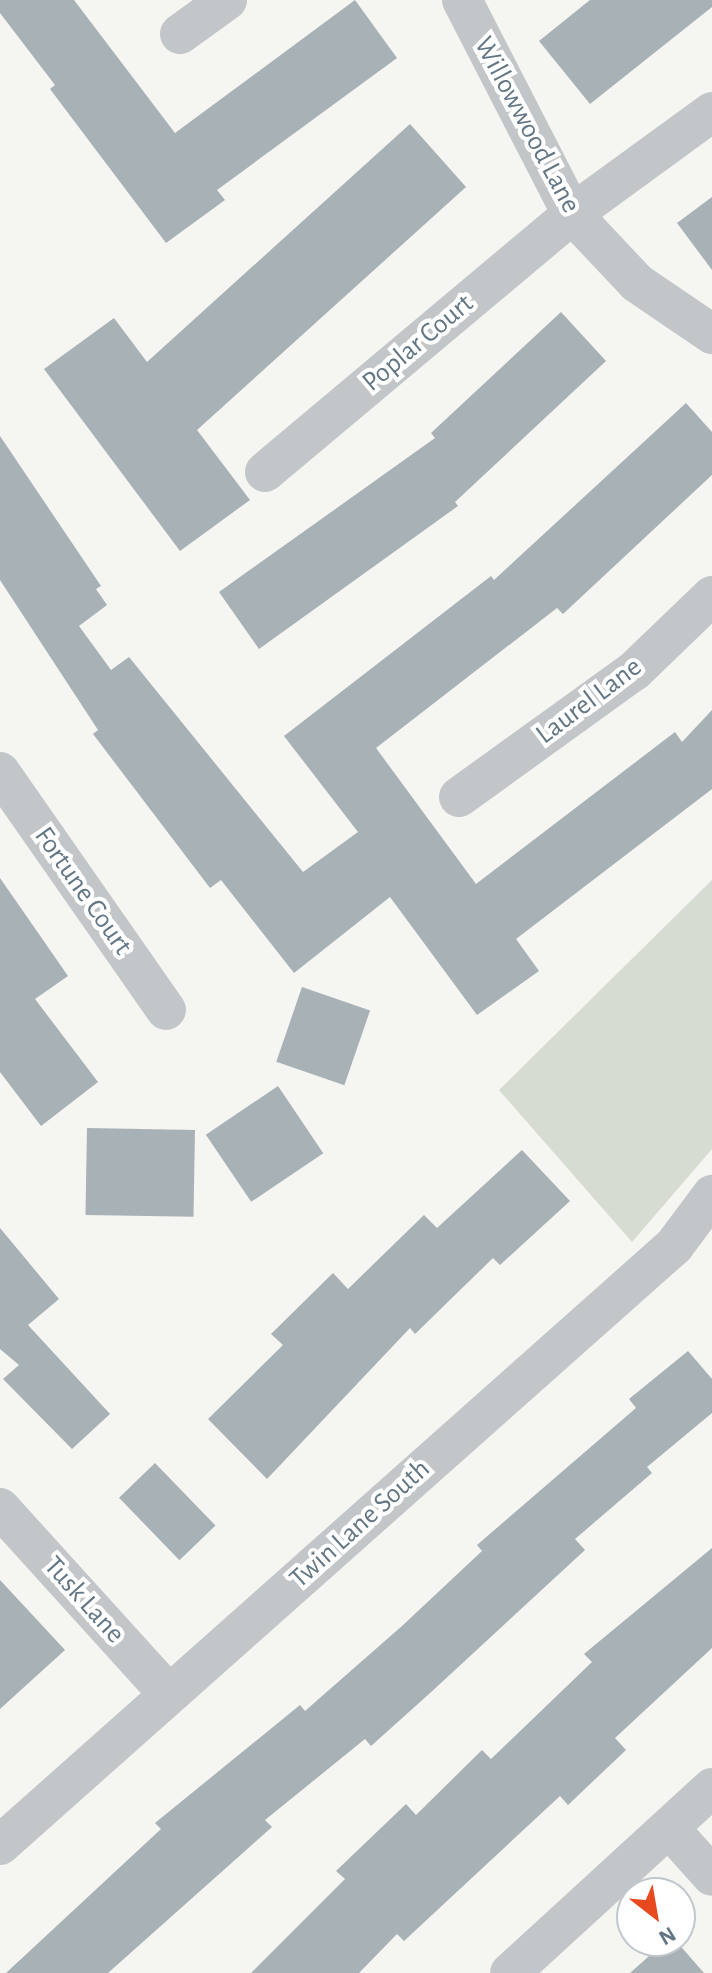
<!DOCTYPE html>
<html>
<head>
<meta charset="utf-8">
<style>
	body { margin:0 }
	#map { position:relative; width:712px; height:1973px; overflow:hidden; background:#f5f5f1; font-family:"Alegreya Sans",sans-serif }
	div>[style] { position:absolute }
	[style*='--x'] { left:calc(var(--x)*1px); top:calc(var(--y)*1px); width:calc(var(--w)*1px); rotate:calc(var(--a)*1deg) }
	.green>* { inset:0; background:#d6dcd2 }
	.building>* { inset:0; background:#a8b1b6; transform-origin:0 0 }
	.minor>* { height:40px; margin:-20px; padding:0 20px; transform-origin:20px; border-radius:20px; background:#c2c6c9 }
	span { translate:-50% -50%; white-space:nowrap; text-align:center; line-height:1.15; -webkit-text-stroke:8px #fff; paint-order:stroke }
	.street-label { font-size:28px; color:#637683 }
	.north { position:absolute; left:616px; top:1877px; width:80px; height:80px; box-sizing:border-box; background:#fff; border:2px solid #c1c8cd; border-radius:50%; rotate:149deg; font-size:22px; font-weight:700; line-height:32px; text-align:center; color:#637683 }
	.north::after { content:''; display:block; margin:auto; width:28px; height:36px; background:#e8491e; clip-path:polygon(50% 0,100% 100%,50% 72%,0 100%) }
</style>
</head>
<body>
<div id="map">
	<div class="green">
		<i style="clip-path:polygon(712px 880px,712px 1149px,632px 1242px,499px 1090px)"></i>
	</div>
	<div class="building">
		<i style="clip-path:polygon(0 0,74px 0,175px 133px,355px 0,397px 58px,217px 190px,225px 200px,166px 243px,50px 89px,55px 85px,0 13px)"></i>
		<i style="clip-path:polygon(590px 0,712px 0,712px 7px,590px 104px,539px 41px)"></i>
		<i style="clip-path:polygon(410px 124px,466px 187px,197px 430px,250px 500px,180px 551px,44px 369px,114px 318px,147px 362px)"></i>
		<i style="clip-path:polygon(712px 197px,712px 270px,677px 223px)"></i>
		<i style="clip-path:polygon(561px 312px,606px 361px,455px 502px,458px 506px,259px 649px,219px 592px,435px 438px,431px 433px)"></i>
		<i style="clip-path:polygon(686px 403px,712px 432px,712px 475px,563px 614px,557px 608px,376px 748px,476px 884px,675px 732px,682px 742px,712px 710px,712px 789px,516px 939px,539px 971px,477px 1015px,390px 897px,294px 973px,221px 880px,210px 888px,93px 734px,98px 730px,0 580px,0 436px,101px 586px,96px 589px,107px 605px,79px 626px,111px 670px,129px 657px,303px 872px,358px 832px,284px 736px,491px 576px,494px 580px)"></i>
		<i style="clip-path:polygon(0 878px,68px 976px,35px 999px,98px 1082px,41px 1126px,0 1072px)"></i>
		<i style="left:302px;top:987px;width:72px;height:79px;rotate:19deg"></i>
		<i style="left:278px;top:1086px;width:81px;height:87px;rotate:56deg"></i>
		<i style="left:87px;top:1128px;width:108px;height:87px;rotate:1deg"></i>
		<i style="clip-path:polygon(522px 1150px,570px 1201px,500px 1265px,493px 1258px,415px 1334px,410px 1328px,267px 1479px,208px 1419px,283px 1345px,271px 1334px,333px 1273px,348px 1289px,424px 1215px,437px 1228px)"></i>
		<i style="clip-path:polygon(0 1228px,59px 1299px,28px 1325px,110px 1414px,72px 1449px,3px 1379px,19px 1365px,0 1349px)"></i>
		<i style="clip-path:polygon(688px 1351px,712px 1379px,712px 1413px,647px 1467px,652px 1473px,575px 1539px,585px 1550px,429px 1694px,371px 1746px,365px 1739px,265px 1820px,272px 1827px,108px 1973px,6px 1973px,161px 1829px,155px 1823px,300px 1705px,305px 1711px,402px 1626px,482px 1551px,477px 1545px,636px 1408px,629px 1399px)"></i>
		<i style="left:155px;top:1463px;width:87px;height:50px;rotate:46deg"></i>
		<i style="clip-path:polygon(712px 1548px,712px 1648px,615px 1738px,626px 1750px,568px 1805px,560px 1796px,404px 1941px,397px 1934px,359px 1973px,251px 1973px,345px 1879px,336px 1871px,406px 1804px,416px 1815px,482px 1750px,491px 1759px,592px 1662px,584px 1654px)"></i>
		<i style="clip-path:polygon(0 1580px,65px 1650px,0 1709px)"></i>
		<i style="clip-path:polygon(666px 1941px,676px 1941px,704px 1973px,630px 1973px)"></i>
	</div>
	<div class="minor">
		<i style="--x:462;--y:0;--w:241;--a:62.8"></i>
		<i style="--x:572;--y:214;--w:95;--a:46.7"></i>
		<i style="--x:637;--y:283;--w:91;--a:34.2"></i>
		<i style="--x:180;--y:34;--w:58;--a:-35.9"></i>
		<i style="--x:265;--y:472;--w:401;--a:-40"></i>
		<i style="--x:572;--y:214;--w:173;--a:-36.1"></i>
		<i style="--x:0;--y:772;--w:290;--a:55.1"></i>
		<i style="--x:459;--y:797;--w:216;--a:-35.8"></i>
		<i style="--x:634;--y:671;--w:108;--a:-43.9"></i>
		<i style="--x:0;--y:1508;--w:250;--a:47.8"></i>
		<i style="--x:669;--y:1828;--w:64;--a:48.1"></i>
		<i style="--x:0;--y:1845;--w:902;--a:-41.63"></i>
		<i style="--x:674;--y:1246;--w:64;--a:-53.3"></i>
		<i style="--x:510;--y:1973;--w:274;--a:-42.5"></i>
	</div>
	<div class="street-label">
		<span style="left:527px;top:125px;rotate:62deg">Willowwood Lane</span>
		<span style="left:418px;top:343px;rotate:-40deg">Poplar Court</span>
		<span style="left:589px;top:701px;rotate:-37deg">Laurel Lane</span>
		<span style="left:83px;top:891px;rotate:55deg">Fortune Court</span>
		<span style="left:360px;top:1524px;rotate:-42deg">Twin Lane South</span>
		<span style="left:84px;top:1600px;rotate:48deg">Tusk Lane</span>
	</div>
	<div class="north">N</div>
</div>
</body>
</html>
